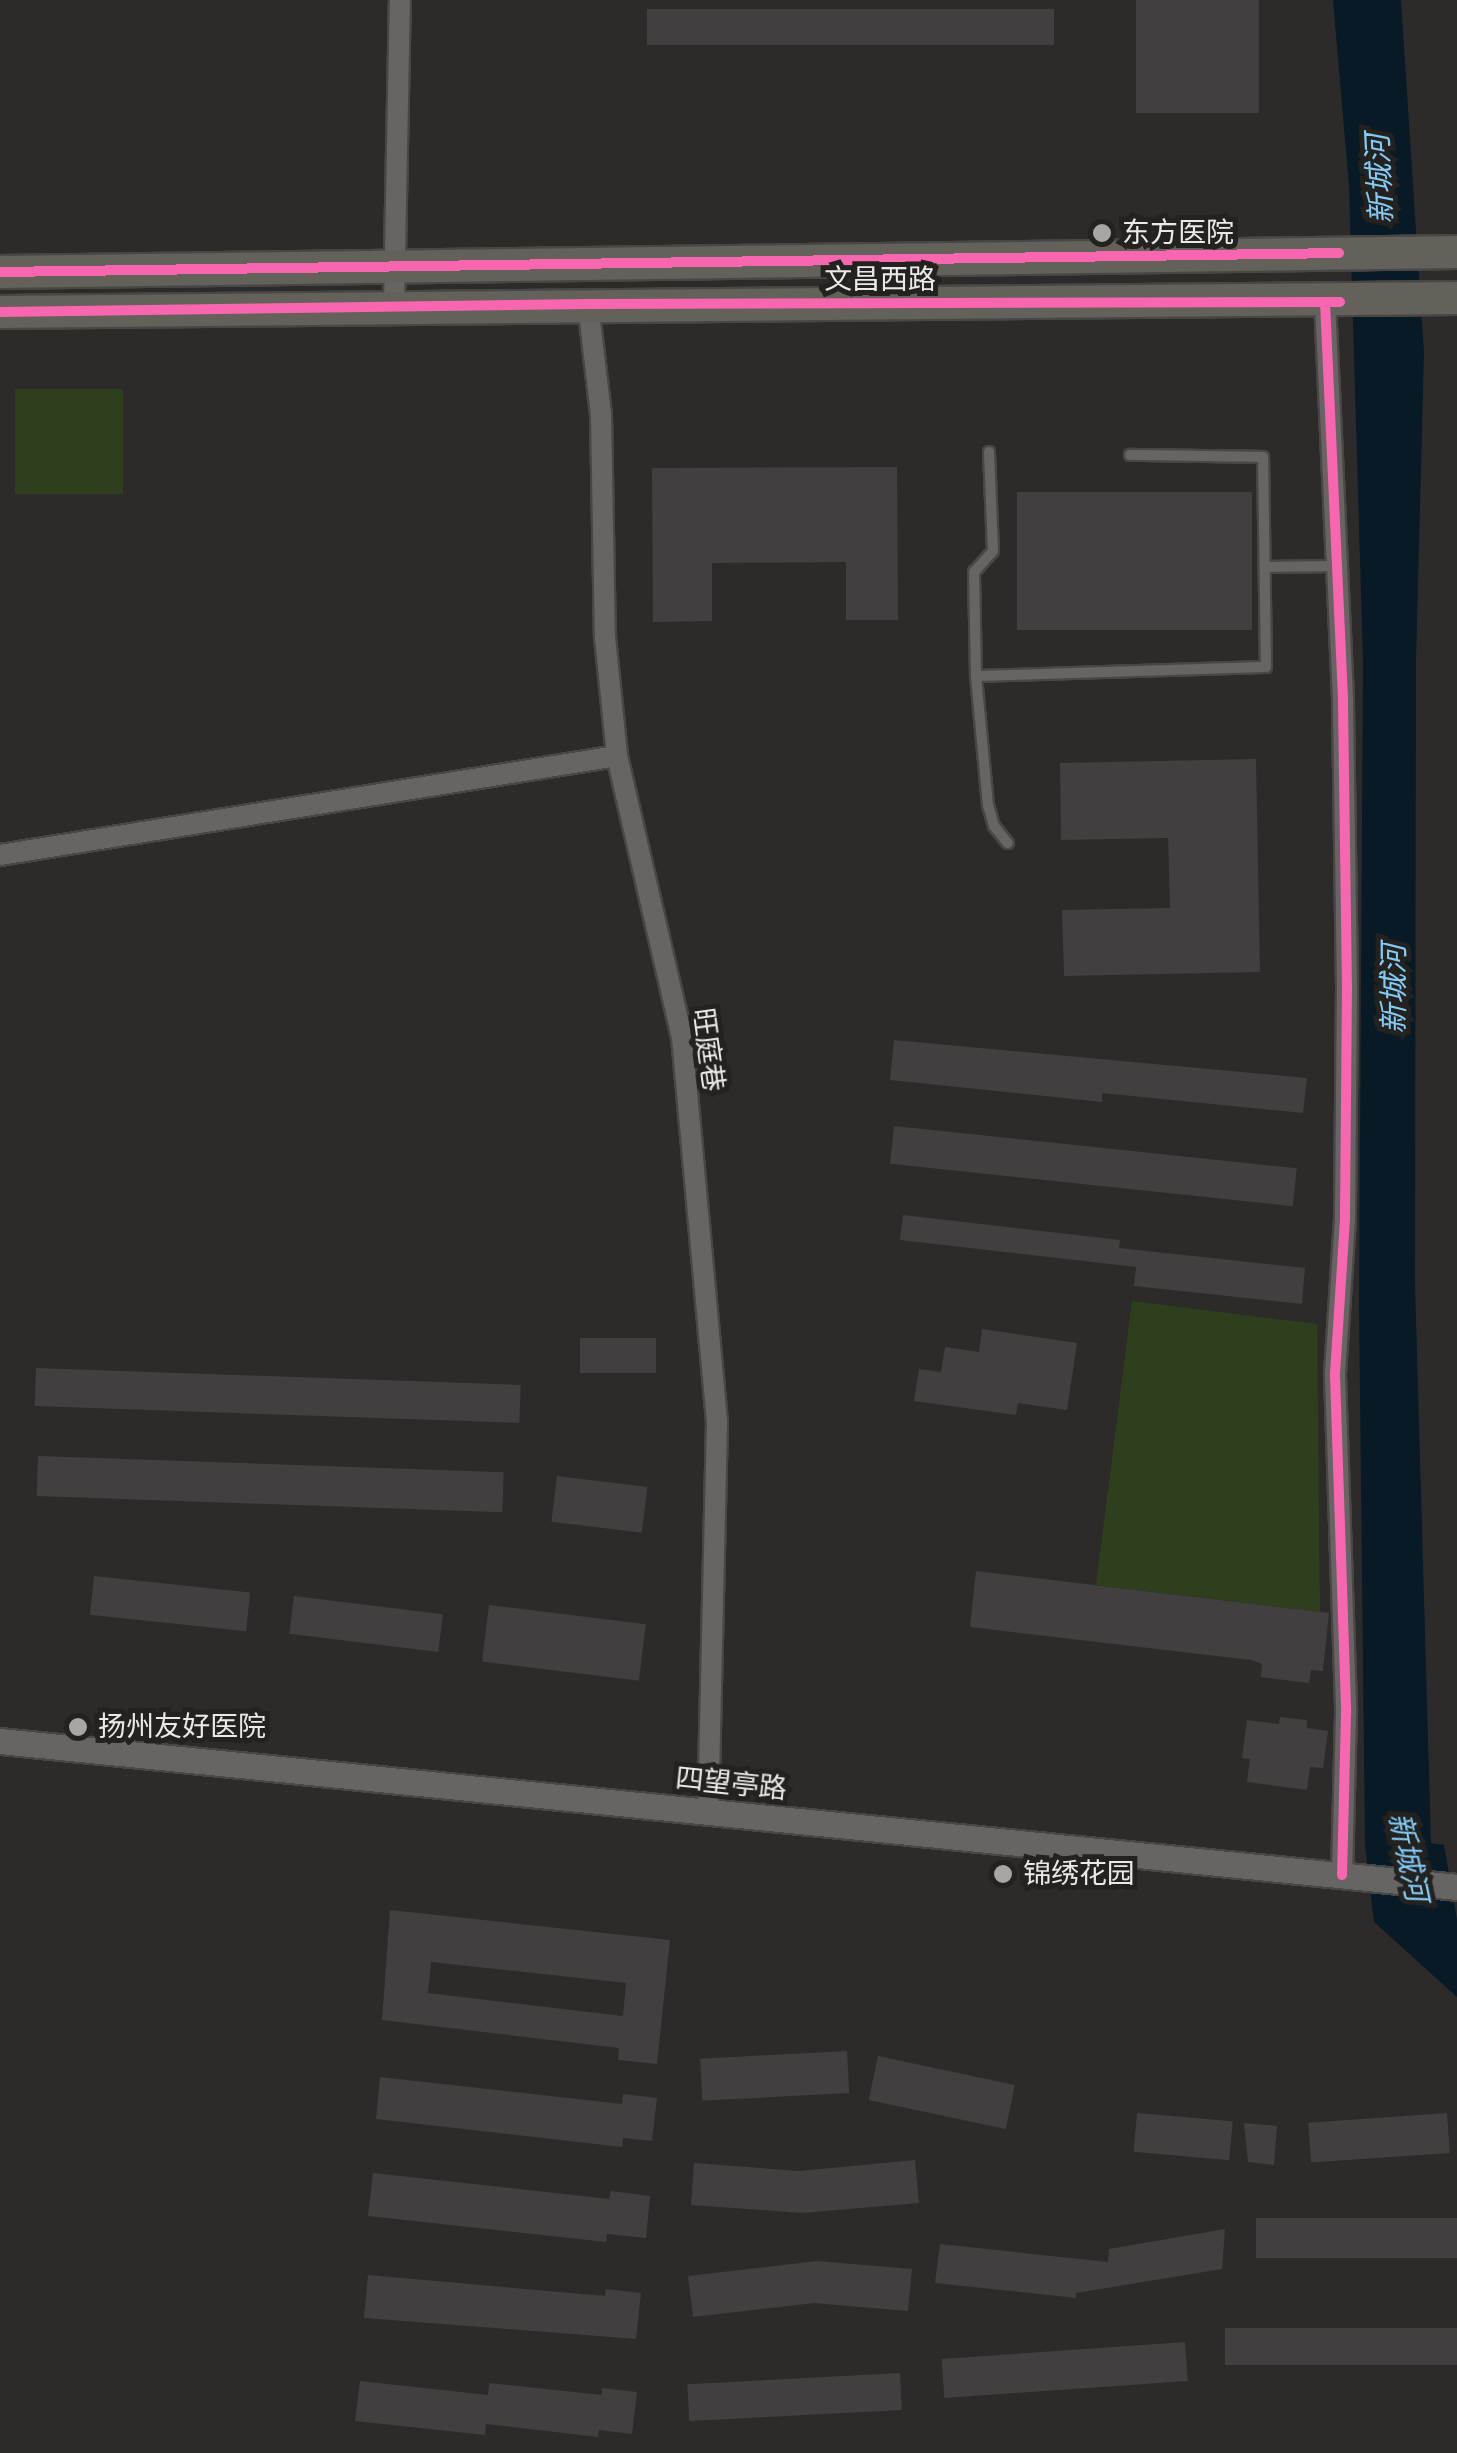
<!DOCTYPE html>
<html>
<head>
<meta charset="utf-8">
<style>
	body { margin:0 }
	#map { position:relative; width:1457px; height:2453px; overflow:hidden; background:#2c2b2a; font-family:"DM Sans","Noto Sans SC",sans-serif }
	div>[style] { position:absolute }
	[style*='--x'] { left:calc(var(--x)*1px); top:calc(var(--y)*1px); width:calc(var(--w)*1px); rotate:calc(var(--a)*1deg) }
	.green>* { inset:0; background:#2e3f1d; transform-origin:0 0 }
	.water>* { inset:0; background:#081a25 }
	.building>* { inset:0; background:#413f3f; transform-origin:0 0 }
	.roads { filter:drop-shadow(2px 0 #484745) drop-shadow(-2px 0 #484745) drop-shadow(0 2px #484745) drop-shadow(0 -2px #484745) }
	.service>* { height:10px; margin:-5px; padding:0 5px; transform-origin:5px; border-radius:5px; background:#666564 }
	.minor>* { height:20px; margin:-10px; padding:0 10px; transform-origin:10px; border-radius:10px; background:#666564 }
	.tertiary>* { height:25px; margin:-12.5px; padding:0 12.5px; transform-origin:12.5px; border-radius:12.5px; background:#666564 }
	.primary>* { height:32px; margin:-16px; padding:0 16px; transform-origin:16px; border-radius:16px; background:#63615a }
	.cycleway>* { height:10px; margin:-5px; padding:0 5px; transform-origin:5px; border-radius:5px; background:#f766af }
	.dots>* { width:28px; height:28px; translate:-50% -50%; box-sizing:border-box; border:5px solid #23221f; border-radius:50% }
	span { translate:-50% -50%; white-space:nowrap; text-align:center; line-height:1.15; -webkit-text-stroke:10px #23221f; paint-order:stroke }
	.poi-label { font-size:28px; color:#eae9e7 }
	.left { translate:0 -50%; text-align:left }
	.street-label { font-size:28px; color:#eae9e7 }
	.water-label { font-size:30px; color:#83cbf8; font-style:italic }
</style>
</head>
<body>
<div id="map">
	<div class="green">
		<i style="left:15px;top:389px;width:108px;height:105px"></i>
		<i style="clip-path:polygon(1132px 1301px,1317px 1324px,1320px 1612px,1096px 1585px)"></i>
	</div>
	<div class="water">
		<i style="clip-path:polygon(1333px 0,1401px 0,1424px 353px,1416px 660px,1415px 1283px,1431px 1843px,1444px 1845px,1457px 1920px,1457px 1997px,1374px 1922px,1365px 1845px,1359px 1306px,1363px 661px,1349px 186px)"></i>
	</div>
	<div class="building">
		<i style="left:1136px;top:0;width:123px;height:113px"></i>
		<i style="left:1054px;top:9px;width:36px;height:407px;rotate:90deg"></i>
		<i style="clip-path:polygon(897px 467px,898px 620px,846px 620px,846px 562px,712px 563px,712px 621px,653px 622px,652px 468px)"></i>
		<i style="left:1252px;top:492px;width:138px;height:235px;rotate:90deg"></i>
		<i style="clip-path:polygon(1256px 759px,1260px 972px,1064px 976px,1062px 910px,1170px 908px,1168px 838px,1061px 840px,1060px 763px)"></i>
		<i style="clip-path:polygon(894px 1040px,1307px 1078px,1303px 1113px,1102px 1093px,1102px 1102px,890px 1080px)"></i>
		<i style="left:894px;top:1126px;width:405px;height:38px;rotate:6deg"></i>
		<i style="clip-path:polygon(903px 1215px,1120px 1240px,1119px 1248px,1305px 1268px,1302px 1304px,1134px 1286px,1136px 1267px,900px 1240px)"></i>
		<i style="clip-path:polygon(982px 1329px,1077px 1343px,1067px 1410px,1018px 1403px,1016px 1415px,914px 1401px,919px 1369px,941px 1372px,945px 1347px,979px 1352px)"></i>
		<i style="left:580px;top:1338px;width:76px;height:35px"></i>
		<i style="left:36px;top:1368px;width:485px;height:38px;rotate:2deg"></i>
		<i style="left:38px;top:1456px;width:466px;height:40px;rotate:2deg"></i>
		<i style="left:557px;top:1476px;width:91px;height:46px;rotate:7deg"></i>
		<i style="clip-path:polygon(976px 1571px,1329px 1613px,1323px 1671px,1311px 1670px,1309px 1683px,1261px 1677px,1262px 1664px,1251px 1660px,970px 1627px)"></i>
		<i style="left:94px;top:1576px;width:157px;height:39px;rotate:6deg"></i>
		<i style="left:294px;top:1596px;width:150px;height:38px;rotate:7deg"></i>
		<i style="left:489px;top:1605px;width:158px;height:57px;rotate:7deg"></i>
		<i style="clip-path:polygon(1280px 1717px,1307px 1720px,1307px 1728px,1328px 1731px,1323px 1768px,1310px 1767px,1307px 1790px,1247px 1782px,1250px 1759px,1242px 1758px,1247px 1720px,1279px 1724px)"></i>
		<i style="clip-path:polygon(evenodd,390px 1910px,670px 1940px,657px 2064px,618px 2060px,619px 2048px,382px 2020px,390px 1910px,431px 1962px,626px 1983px,623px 2016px,428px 1993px,431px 1962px)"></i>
		<i style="left:847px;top:2051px;width:42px;height:147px;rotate:87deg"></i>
		<i style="left:878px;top:2056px;width:140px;height:45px;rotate:12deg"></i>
		<i style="clip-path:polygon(380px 2077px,622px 2104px,623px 2094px,657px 2098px,652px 2141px,623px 2138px,622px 2147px,376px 2119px)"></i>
		<i style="left:1137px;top:2113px;width:96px;height:39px;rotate:5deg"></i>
		<i style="left:1447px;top:2113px;width:40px;height:139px;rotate:86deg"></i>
		<i style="clip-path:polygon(1244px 2123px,1277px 2126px,1274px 2165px,1248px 2162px)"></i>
		<i style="clip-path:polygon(915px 2160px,919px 2203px,803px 2213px,691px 2205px,694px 2163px,799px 2171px)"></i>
		<i style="clip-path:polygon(373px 2173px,609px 2199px,611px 2191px,650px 2196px,646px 2238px,607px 2234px,606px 2242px,368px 2216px)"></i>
		<i style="left:1457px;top:2218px;width:40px;height:201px;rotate:90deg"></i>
		<i style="clip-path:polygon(1225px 2229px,1222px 2269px,1076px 2293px,1076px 2298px,935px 2283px,940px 2244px,1108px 2262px,1109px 2249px)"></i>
		<i style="clip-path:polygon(817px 2261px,912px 2269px,908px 2311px,814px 2303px,693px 2317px,688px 2276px)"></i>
		<i style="clip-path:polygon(368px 2275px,605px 2296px,606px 2289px,641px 2293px,636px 2339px,364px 2318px)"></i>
		<i style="left:1457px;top:2328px;width:37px;height:232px;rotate:90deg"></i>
		<i style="left:1185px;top:2342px;width:39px;height:244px;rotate:86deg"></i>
		<i style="left:900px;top:2373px;width:37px;height:213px;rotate:87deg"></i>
		<i style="clip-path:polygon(360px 2381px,488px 2395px,489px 2383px,602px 2395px,602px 2388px,637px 2392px,632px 2434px,599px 2430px,598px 2437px,486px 2424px,485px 2435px,355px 2421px)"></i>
	</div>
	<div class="roads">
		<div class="service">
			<i style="--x:989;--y:452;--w:99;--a:87.7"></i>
			<i style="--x:993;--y:551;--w:28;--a:132"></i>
			<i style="--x:974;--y:572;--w:104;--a:88.9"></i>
			<i style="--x:976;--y:676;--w:130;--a:84.7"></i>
			<i style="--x:988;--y:805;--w:22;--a:74"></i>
			<i style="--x:994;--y:826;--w:22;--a:51"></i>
			<i style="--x:1265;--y:567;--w:71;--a:-0.8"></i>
			<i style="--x:976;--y:676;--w:290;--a:-1.8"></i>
			<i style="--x:1266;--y:667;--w:210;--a:-90.8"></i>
			<i style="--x:1263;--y:457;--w:133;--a:-179.1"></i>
		</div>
		<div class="minor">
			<i style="--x:1325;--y:302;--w:401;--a:87.4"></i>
			<i style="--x:1343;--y:703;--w:282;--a:89.2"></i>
			<i style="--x:1347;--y:985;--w:234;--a:90.5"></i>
			<i style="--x:1345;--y:1219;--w:156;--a:93.7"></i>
			<i style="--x:1335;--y:1375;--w:338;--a:88.1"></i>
			<i style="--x:1346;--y:1713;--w:162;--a:91.4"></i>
			<i style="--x:588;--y:304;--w:111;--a:83.3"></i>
			<i style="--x:601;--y:414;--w:223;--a:89"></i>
			<i style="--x:605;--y:637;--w:120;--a:84.2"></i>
			<i style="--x:617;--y:756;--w:288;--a:77"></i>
			<i style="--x:682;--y:1037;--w:387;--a:84.8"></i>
			<i style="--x:717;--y:1422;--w:390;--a:91.3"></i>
			<i style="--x:394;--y:306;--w:306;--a:-88.9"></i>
			<i style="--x:0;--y:855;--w:625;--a:-9.12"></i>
		</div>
		<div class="tertiary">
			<i style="--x:0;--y:1741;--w:1464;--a:5.72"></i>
		</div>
		<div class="primary">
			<i style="--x:0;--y:272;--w:1457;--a:-0.79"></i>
			<i style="--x:0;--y:312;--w:1457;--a:-0.55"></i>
		</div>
	</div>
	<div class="cycleway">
		<i style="--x:0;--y:272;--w:1339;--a:-0.81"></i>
		<i style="--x:1325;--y:302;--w:401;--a:87.4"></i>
		<i style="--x:1343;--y:703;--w:282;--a:89.2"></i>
		<i style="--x:1347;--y:985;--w:234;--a:90.5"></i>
		<i style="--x:1345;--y:1219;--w:156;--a:93.7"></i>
		<i style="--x:1335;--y:1375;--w:338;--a:88.1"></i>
		<i style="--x:1346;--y:1713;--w:162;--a:91.4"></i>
		<i style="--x:0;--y:312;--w:588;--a:-0.78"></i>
		<i style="--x:588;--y:304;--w:752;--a:-0.15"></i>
	</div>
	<div class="dots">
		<i style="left:1102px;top:233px;background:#a8a6a5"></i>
		<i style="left:78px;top:1727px;background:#a8a6a5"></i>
		<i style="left:1003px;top:1874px;background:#a8a6a5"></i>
	</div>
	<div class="poi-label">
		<span class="left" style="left:1122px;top:233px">东方医院</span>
		<span class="left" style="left:98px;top:1727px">扬州友好医院</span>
		<span class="left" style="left:1023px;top:1874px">锦绣花园</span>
	</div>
	<div class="street-label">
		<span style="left:880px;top:280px">文昌西路</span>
		<span style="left:708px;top:1050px;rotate:82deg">旺庭巷</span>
		<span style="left:731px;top:1784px;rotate:6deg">四望亭路</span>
	</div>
	<div class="water-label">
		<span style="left:1380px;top:179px;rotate:-93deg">新城河</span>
		<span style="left:1394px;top:989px;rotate:-90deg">新城河</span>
		<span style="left:1408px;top:1857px;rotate:78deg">新城河</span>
	</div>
</div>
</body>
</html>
